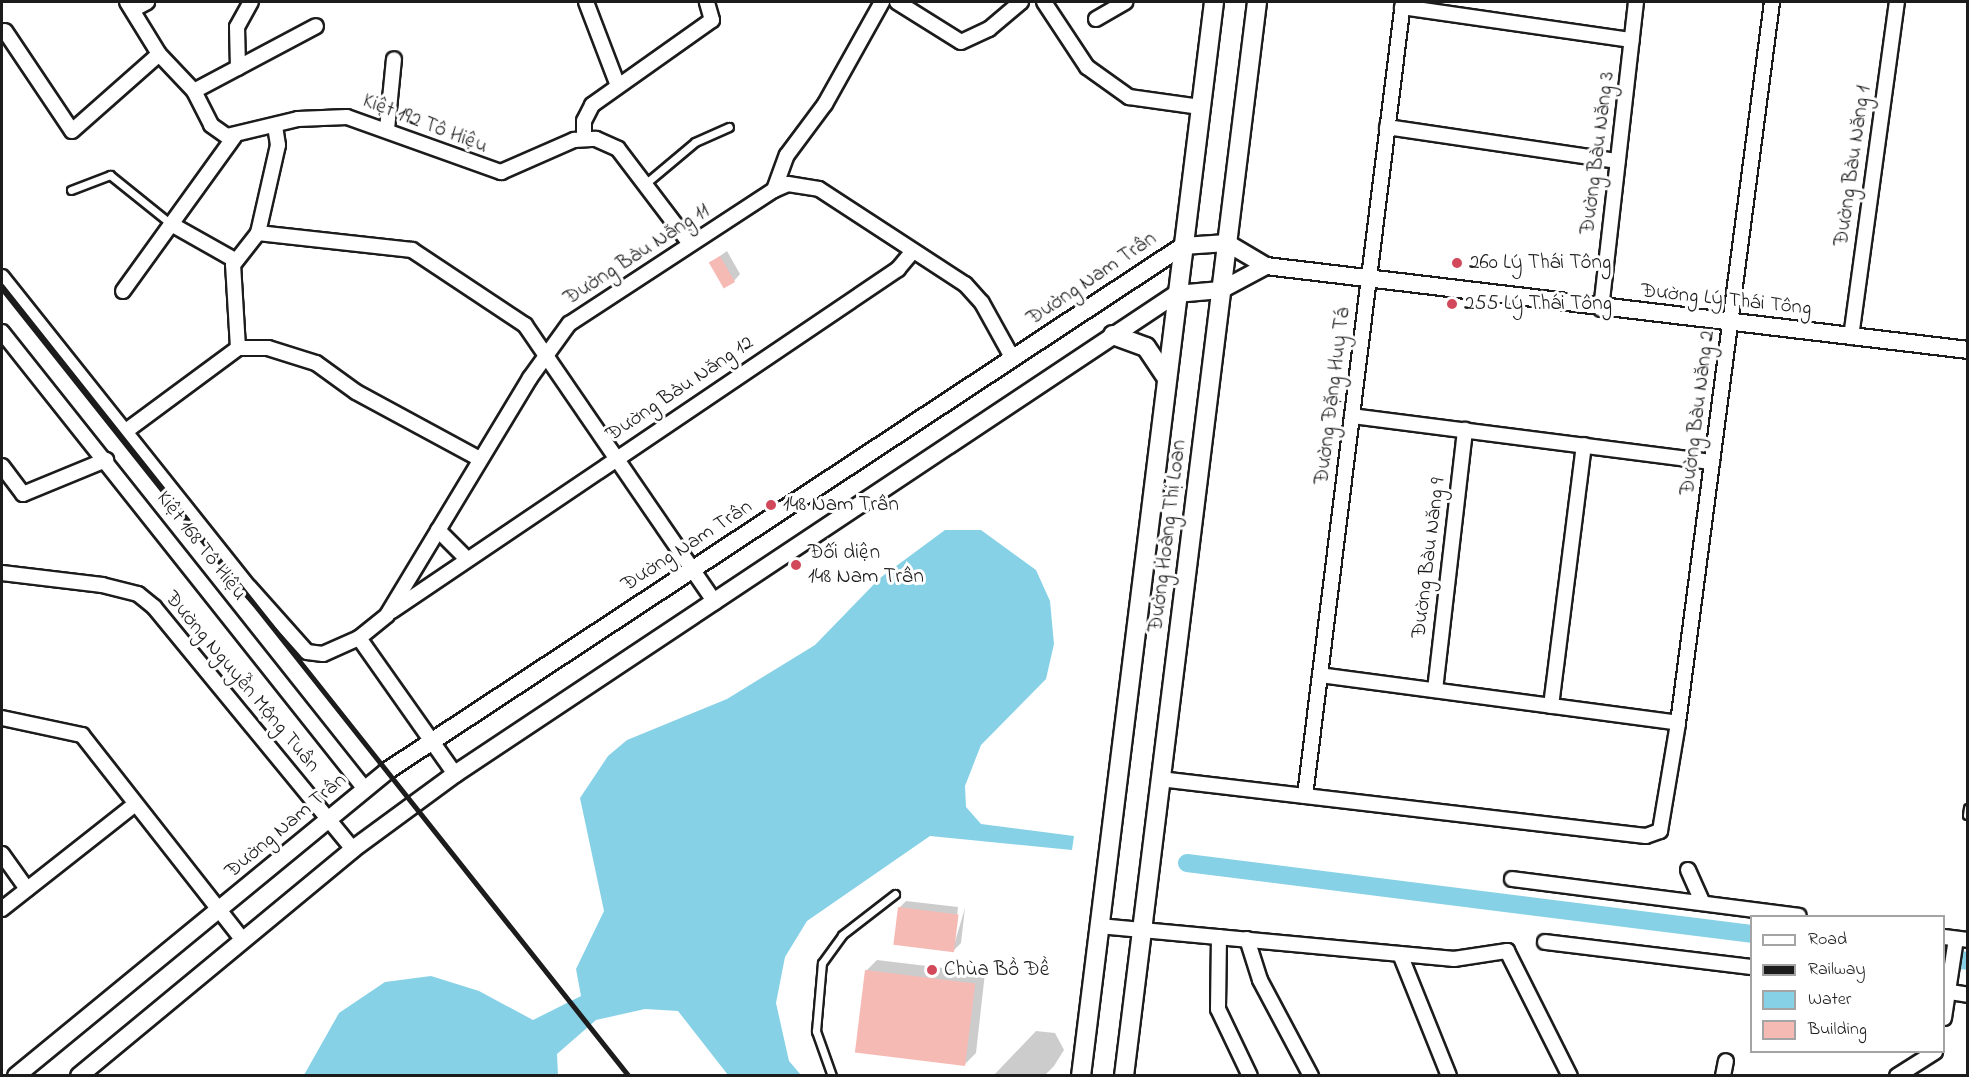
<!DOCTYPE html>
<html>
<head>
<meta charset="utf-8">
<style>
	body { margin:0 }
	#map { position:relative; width:1969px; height:1077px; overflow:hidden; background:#fff; font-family:"Indie Flower",sans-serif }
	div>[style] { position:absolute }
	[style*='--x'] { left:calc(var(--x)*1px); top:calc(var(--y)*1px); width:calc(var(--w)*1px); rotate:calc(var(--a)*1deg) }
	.water>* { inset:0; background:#87d1e7 }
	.shadow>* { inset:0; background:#0003 }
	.canal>* { height:18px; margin:-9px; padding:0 9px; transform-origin:9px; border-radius:9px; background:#87d1e7 }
	.building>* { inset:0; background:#f6bab5; transform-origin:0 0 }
	.roads { filter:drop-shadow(2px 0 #1c1c1c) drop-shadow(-2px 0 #1c1c1c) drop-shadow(0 2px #1c1c1c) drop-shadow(0 -2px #1c1c1c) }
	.service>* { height:7px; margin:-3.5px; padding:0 3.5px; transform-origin:3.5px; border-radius:3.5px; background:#fff }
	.minor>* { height:14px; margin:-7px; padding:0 7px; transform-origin:7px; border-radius:7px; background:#fff }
	.tertiary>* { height:16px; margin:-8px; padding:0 8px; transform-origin:8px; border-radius:8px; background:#fff }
	.secondary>* { height:18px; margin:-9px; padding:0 9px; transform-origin:9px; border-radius:9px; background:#fff }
	.rail>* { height:4.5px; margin:-2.25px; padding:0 2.25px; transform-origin:2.25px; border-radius:2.25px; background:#1c1c1c }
	.dots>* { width:16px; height:16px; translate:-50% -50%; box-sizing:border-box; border:3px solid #fff; border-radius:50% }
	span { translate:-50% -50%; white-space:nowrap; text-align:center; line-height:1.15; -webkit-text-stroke:6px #fff; paint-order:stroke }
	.street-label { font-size:21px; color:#1c1c1c }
	.poi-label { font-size:21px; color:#1c1c1c }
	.left { translate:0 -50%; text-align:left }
	.frame { position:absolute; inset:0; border:3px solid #1c1c1c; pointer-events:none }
	.legend { position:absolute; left:1750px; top:915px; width:195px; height:138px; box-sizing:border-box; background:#fff; border:2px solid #a4a4a4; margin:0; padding:8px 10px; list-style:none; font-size:18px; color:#1c1c1c }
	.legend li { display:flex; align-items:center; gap:12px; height:30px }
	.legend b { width:30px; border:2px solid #a4a4a4 }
</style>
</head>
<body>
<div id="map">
	<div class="water">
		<i style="clip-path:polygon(945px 530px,981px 530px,1036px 570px,1050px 601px,1054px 644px,1046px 679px,981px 745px,965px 786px,966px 807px,981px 824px,1074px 836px,1072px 850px,930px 836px,807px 921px,785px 957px,776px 1003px,789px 1061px,801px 1075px,728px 1075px,678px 1011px,645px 1009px,596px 1020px,557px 1054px,558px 1075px,304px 1075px,339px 1013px,385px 982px,431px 976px,479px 991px,533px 1020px,581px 996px,576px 969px,604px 911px,580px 798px,608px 756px,627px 740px,727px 699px,815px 645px,880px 578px)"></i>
	</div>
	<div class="shadow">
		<i style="clip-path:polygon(727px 251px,740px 274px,734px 281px,710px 263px)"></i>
		<i style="clip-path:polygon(906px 901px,958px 907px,954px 945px,965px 908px,961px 943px,954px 950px,899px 908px)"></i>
		<i style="clip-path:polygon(877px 960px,985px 973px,976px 1053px,965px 1064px,866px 971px)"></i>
		<i style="clip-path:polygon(1036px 1031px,1055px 1033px,1064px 1050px,1054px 1066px,1044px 1076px,993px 1076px)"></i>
	</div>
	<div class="canal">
		<i style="--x:1187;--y:863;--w:569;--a:7.16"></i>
		<i style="--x:1944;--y:958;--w:24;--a:7"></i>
	</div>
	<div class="building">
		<i style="left:720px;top:256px;width:30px;height:13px;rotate:60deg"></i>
		<i style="left:898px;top:907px;width:61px;height:38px;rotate:7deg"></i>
		<i style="left:865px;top:970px;width:111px;height:83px;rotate:7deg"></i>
	</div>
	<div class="roads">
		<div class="service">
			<i style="--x:645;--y:184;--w:65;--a:-40"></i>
			<i style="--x:695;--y:142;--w:37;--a:-24"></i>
			<i style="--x:71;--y:190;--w:42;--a:-21"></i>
			<i style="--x:110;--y:175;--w:78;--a:38.8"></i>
			<i style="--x:1967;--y:815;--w:7;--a:-82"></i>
			<i style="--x:832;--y:1076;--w:48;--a:-109.6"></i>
			<i style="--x:816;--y:1031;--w:68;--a:-85"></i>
			<i style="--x:822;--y:963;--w:34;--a:-54"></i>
			<i style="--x:842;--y:935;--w:67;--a:-37.7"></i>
		</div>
		<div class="minor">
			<i style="--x:127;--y:2;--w:61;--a:58.4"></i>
			<i style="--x:159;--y:54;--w:51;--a:46.6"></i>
			<i style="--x:194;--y:91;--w:38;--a:63"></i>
			<i style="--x:211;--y:125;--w:19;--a:35"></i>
			<i style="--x:227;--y:136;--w:73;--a:-13.5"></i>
			<i style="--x:298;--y:119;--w:49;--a:-2.3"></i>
			<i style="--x:347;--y:117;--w:164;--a:19.7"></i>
			<i style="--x:501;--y:172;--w:80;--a:-23.7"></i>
			<i style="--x:574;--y:140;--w:22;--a:-3"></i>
			<i style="--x:596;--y:139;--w:24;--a:24"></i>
			<i style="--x:618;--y:149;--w:119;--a:52.8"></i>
			<i style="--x:586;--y:2;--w:87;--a:69.1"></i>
			<i style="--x:897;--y:2;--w:75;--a:32"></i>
			<i style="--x:961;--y:42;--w:31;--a:-25"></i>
			<i style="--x:989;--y:29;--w:42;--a:-40.2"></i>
			<i style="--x:1044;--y:2;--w:78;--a:56.5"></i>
			<i style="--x:1087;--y:67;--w:52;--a:35.5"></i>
			<i style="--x:1129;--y:97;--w:72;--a:8"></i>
			<i style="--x:1402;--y:7;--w:232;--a:8.2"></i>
			<i style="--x:134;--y:9;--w:15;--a:-28"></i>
			<i style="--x:1096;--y:19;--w:34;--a:-30"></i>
			<i style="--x:5;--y:31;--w:120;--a:56.2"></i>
			<i style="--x:72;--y:131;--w:116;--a:-41.5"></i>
			<i style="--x:238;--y:68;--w:41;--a:-91.4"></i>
			<i style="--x:237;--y:27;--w:29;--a:-61"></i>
			<i style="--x:194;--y:91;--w:138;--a:-28"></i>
			<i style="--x:1387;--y:127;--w:233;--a:8.4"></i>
			<i style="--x:387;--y:129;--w:70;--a:-84.3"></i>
			<i style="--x:584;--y:138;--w:17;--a:-90"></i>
			<i style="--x:584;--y:121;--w:18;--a:-63"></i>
			<i style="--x:592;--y:105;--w:147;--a:-35.3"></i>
			<i style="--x:712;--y:20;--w:19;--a:-106"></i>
			<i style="--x:774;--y:190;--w:37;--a:-70"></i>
			<i style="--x:787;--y:155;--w:64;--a:-53.3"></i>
			<i style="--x:825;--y:104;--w:117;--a:-60.8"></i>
			<i style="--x:171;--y:224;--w:73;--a:29.4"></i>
			<i style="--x:258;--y:233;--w:155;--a:6.3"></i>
			<i style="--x:412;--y:250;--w:136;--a:33.6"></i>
			<i style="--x:525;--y:325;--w:336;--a:55.6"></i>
			<i style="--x:2;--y:277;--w:396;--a:51.5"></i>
			<i style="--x:249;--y:587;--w:87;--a:48.3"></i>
			<i style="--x:307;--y:652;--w:16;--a:7"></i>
			<i style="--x:323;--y:654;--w:39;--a:-24"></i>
			<i style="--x:359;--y:638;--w:36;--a:-39"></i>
			<i style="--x:387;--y:615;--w:277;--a:-58.9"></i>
			<i style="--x:530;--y:378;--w:67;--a:-54.2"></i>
			<i style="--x:569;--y:324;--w:245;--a:-33.2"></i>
			<i style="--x:774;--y:190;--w:15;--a:-23"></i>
			<i style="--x:788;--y:184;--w:31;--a:9"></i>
			<i style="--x:819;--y:189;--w:174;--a:33.1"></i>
			<i style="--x:965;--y:284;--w:25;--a:48"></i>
			<i style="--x:982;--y:303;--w:64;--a:61"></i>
			<i style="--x:123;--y:291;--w:190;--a:-54.2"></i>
			<i style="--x:1601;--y:309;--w:309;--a:-83.5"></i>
			<i style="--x:2;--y:332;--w:584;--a:51.54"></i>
			<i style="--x:1851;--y:337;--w:338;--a:-82.2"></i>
			<i style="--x:238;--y:348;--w:83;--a:-93.4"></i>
			<i style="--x:233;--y:265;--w:41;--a:-52"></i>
			<i style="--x:258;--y:233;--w:90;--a:-77.2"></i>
			<i style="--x:278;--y:145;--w:20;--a:-99"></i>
			<i style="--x:1352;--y:416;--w:363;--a:7.3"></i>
			<i style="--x:126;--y:431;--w:139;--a:-36.5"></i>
			<i style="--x:238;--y:348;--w:30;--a:0"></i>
			<i style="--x:268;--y:348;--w:50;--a:17.4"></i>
			<i style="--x:316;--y:363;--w:49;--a:35.9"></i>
			<i style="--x:356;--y:392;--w:141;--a:28.4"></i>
			<i style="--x:2;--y:466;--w:35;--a:53"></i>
			<i style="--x:23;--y:494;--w:90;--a:-22.3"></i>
			<i style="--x:438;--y:530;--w:41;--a:45"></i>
			<i style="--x:2;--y:573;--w:101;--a:6.8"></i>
			<i style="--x:102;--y:585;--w:37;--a:14"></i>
			<i style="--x:138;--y:594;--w:21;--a:39"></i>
			<i style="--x:154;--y:607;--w:313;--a:50.6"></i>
			<i style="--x:392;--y:611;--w:611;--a:-34.05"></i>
			<i style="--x:898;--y:269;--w:23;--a:-50"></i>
			<i style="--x:359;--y:638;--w:166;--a:54.8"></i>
			<i style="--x:1320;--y:675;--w:361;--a:7.6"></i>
			<i style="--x:1435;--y:690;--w:262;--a:-83.4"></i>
			<i style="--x:1551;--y:706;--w:263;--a:-82.8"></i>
			<i style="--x:2;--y:718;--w:82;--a:12"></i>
			<i style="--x:82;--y:735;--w:261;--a:51.9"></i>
			<i style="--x:1160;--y:779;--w:489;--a:6.7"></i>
			<i style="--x:1646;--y:836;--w:15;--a:-20"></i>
			<i style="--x:1660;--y:831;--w:109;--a:-80.5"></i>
			<i style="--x:1678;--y:723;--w:727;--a:-82.57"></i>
			<i style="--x:1305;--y:796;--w:800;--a:-82.96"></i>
			<i style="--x:2;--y:854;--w:43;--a:54.5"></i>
			<i style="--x:1688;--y:870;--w:36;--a:66"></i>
			<i style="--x:1512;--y:879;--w:289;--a:7.3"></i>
			<i style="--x:2;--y:909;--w:168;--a:-38.2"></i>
			<i style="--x:1099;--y:926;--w:357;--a:5.3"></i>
			<i style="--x:1454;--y:959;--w:54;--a:-8.6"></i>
			<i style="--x:1507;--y:951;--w:140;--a:63.3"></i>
			<i style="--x:1219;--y:937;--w:72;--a:90.8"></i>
			<i style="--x:1218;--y:1009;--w:74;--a:64.5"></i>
			<i style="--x:1944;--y:937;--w:24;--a:7"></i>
			<i style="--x:1247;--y:939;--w:43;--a:72.4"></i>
			<i style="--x:1260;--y:980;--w:109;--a:62"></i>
			<i style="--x:1545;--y:942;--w:209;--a:6.9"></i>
			<i style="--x:1400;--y:954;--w:131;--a:68.1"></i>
			<i style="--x:1944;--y:991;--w:24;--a:9"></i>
			<i style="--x:1944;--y:1018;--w:80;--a:-81.4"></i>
			<i style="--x:1723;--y:1076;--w:15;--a:-79"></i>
			<i style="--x:1897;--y:1076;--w:45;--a:-32.3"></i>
		</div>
		<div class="tertiary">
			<i style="--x:16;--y:1076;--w:480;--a:-39.4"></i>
			<i style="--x:387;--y:771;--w:954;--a:-33.41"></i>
			<i style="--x:1183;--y:246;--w:44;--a:-3.9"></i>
			<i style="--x:1227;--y:243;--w:45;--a:30.5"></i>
			<i style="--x:1266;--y:266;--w:707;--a:6.82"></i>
			<i style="--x:79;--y:1076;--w:356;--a:-39.6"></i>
			<i style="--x:353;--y:849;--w:127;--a:-36.3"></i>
			<i style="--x:455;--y:774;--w:866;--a:-33.65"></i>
			<i style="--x:1176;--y:294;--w:45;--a:-5.1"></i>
			<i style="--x:1221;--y:290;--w:51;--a:-28.1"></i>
		</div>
		<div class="secondary">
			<i style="--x:1113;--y:335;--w:35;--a:20"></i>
			<i style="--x:1146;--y:347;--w:36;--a:56"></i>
			<i style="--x:1081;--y:1076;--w:1082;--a:-82.94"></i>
			<i style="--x:1124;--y:1076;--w:1082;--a:-82.94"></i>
		</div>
	</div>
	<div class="rail">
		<i style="--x:2;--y:286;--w:1009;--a:51.56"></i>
	</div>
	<div class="dots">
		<i style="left:1457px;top:263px;background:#d1495b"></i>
		<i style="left:1452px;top:304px;background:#d1495b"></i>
		<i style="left:771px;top:505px;background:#d1495b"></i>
		<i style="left:796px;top:565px;background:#d1495b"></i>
		<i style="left:932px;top:970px;background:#d1495b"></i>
	</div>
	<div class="street-label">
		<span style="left:425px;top:124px;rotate:21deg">Kiệt 192 Tô Hiệu</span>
		<span style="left:1598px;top:153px;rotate:-83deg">Đường Bàu Năng 3</span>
		<span style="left:1853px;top:166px;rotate:-82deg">Đường Bàu Năng 1</span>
		<span style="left:637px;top:255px;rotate:-33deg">Đường Bàu Năng 11</span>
		<span style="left:1092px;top:279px;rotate:-34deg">Đường Nam Trân</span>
		<span style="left:1726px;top:300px;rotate:6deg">Đường Lý Thái Tông</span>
		<span style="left:680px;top:389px;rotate:-34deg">Đường Bàu Năng 12</span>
		<span style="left:1333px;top:396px;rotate:-83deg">Đường Đặng Huy Tá</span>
		<span style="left:1698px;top:413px;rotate:-83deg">Đường Bàu Năng 2</span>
		<span style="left:1168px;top:536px;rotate:-83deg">Đường Hoàng Thị Loan</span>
		<span style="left:201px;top:546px;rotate:52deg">Kiệt 168 Tô Hiệu</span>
		<span style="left:687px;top:546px;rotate:-33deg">Đường Nam Trân</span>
		<span style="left:1429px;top:558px;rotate:-83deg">Đường Bàu Năng 9</span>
		<span style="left:242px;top:682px;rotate:50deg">Đường Nguyễn Mộng Tuân</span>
		<span style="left:286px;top:826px;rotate:-40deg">Đường Nam Trân</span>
	</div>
	<div class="poi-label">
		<span class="left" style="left:1469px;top:263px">260 Lý Thái Tông</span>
		<span class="left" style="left:1464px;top:304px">255 Lý Thái Tông</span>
		<span class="left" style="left:783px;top:505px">148 Nam Trân</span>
		<span class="left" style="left:808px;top:565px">Đối diện<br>148 Nam Trân</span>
		<span class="left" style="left:944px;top:970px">Chùa Bồ Đề</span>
	</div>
	<div class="frame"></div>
	<ul class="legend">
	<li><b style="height:8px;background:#fff"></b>Road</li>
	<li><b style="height:8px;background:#1c1c1c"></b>Railway</li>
	<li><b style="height:16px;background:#87d1e7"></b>Water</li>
	<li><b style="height:16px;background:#f6bab5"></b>Building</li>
	</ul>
</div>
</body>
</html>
